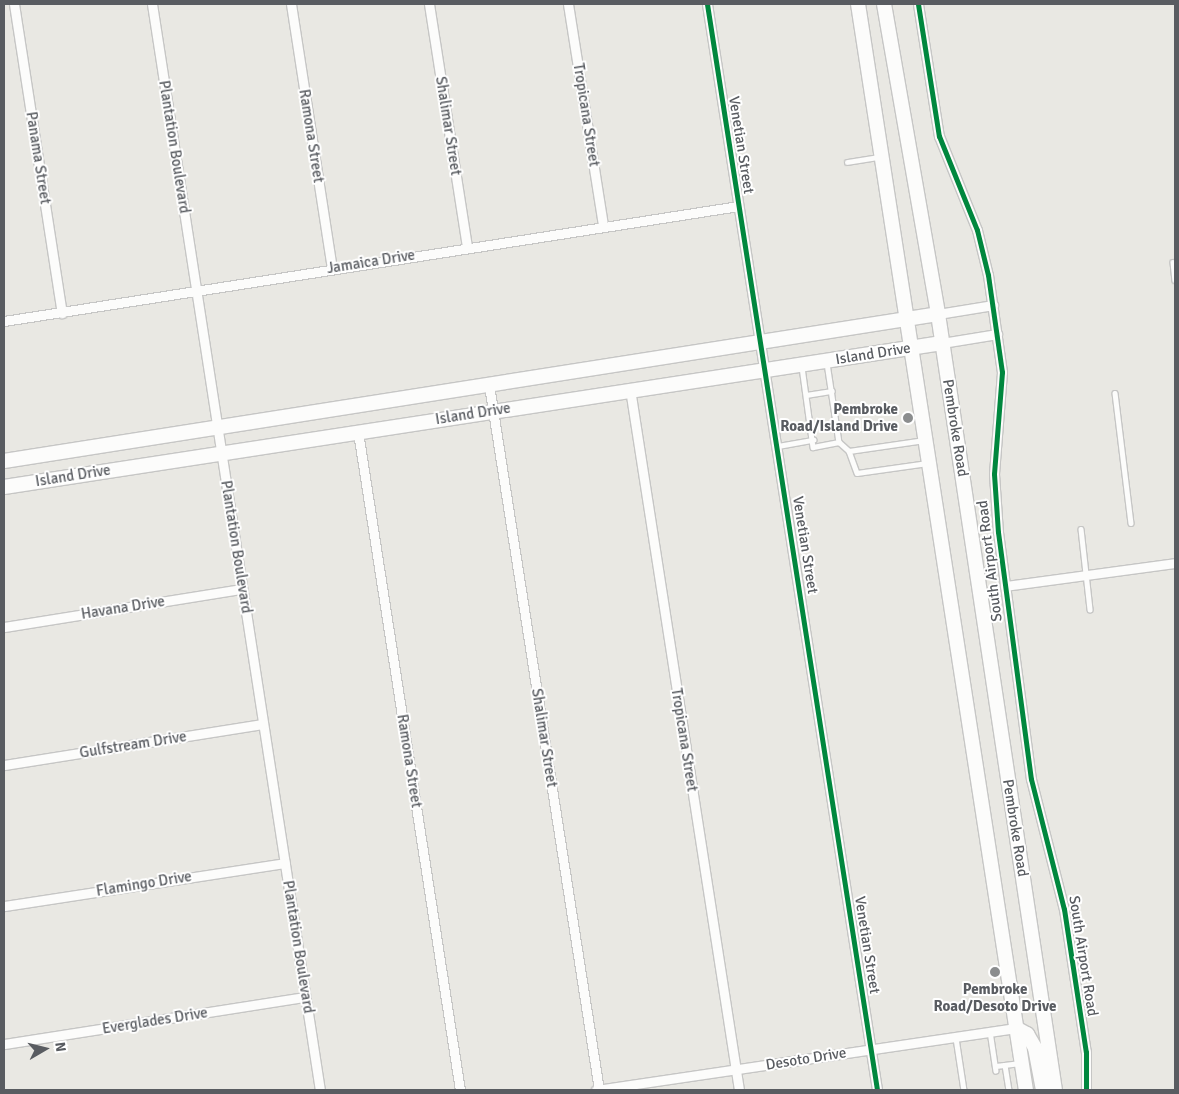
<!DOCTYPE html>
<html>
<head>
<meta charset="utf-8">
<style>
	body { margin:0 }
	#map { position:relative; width:1179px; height:1094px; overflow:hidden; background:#e9e8e3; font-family:Signika,sans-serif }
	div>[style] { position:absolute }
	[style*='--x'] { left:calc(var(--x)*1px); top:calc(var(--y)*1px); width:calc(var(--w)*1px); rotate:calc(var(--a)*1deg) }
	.roads { filter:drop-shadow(1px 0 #c6c6c5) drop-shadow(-1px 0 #c6c6c5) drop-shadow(0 1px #c6c6c5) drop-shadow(0 -1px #c6c6c5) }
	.lane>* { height:4.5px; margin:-2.25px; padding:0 2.25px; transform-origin:2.25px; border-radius:2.25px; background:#fcfcfb }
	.street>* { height:9px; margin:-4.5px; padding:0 4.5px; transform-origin:4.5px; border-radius:4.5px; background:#fcfcfb }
	.secondary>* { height:14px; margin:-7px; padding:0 7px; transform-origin:7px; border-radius:7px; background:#fcfcfb }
	.cycleway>* { height:5px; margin:-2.5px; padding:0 2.5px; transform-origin:2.5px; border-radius:2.5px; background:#00873e }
	.dots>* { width:14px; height:14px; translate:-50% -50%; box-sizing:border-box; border:2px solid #fff; border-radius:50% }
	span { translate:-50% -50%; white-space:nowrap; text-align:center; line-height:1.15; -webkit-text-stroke:4px #fff; paint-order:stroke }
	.street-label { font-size:15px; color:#595c61 }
	.poi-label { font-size:15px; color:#595c61; font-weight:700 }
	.right { translate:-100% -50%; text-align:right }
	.frame { position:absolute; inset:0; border:5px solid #595c61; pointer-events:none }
	.north { position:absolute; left:20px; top:1024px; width:50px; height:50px; -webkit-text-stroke:4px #fff; paint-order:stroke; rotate:82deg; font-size:14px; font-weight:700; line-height:20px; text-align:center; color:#595c61 }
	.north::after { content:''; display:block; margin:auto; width:18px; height:22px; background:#595c61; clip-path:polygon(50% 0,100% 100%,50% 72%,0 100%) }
</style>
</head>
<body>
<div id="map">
	<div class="roads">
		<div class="lane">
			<i style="--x:847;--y:162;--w:33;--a:-9"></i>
			<i style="--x:1173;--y:262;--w:18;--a:84"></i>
			<i style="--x:827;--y:363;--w:80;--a:81.4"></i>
			<i style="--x:839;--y:442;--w:13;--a:42"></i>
			<i style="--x:849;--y:451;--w:23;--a:70"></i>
			<i style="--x:857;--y:473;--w:71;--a:-8.1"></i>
			<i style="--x:802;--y:367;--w:81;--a:82.2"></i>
			<i style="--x:813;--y:447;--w:26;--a:-11"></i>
			<i style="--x:1115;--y:393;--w:131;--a:83"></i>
			<i style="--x:806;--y:395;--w:26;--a:-9"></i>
			<i style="--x:778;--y:446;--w:36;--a:-10"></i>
			<i style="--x:849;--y:451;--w:76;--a:-8.3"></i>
			<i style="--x:1081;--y:529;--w:81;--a:83.6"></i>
			<i style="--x:990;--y:1031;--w:40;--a:81.5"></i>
			<i style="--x:956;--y:1038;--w:53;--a:81.3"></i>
			<i style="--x:1005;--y:1065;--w:25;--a:81"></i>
			<i style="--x:996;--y:1066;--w:24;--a:-7"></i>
		</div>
		<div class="street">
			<i style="--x:14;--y:4;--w:313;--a:81.2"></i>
			<i style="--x:152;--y:4;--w:1099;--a:81.21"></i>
			<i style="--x:291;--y:4;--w:267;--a:81.2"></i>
			<i style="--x:429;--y:4;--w:246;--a:81.1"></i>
			<i style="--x:568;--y:4;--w:225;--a:81"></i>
			<i style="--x:707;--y:4;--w:1099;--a:81.1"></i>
			<i style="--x:918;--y:4;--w:134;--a:81"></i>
			<i style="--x:939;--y:136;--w:101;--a:68"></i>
			<i style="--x:977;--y:230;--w:46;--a:76.3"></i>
			<i style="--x:988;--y:275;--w:98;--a:81.8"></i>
			<i style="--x:1002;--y:372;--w:102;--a:94.5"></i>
			<i style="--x:994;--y:474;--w:58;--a:86.1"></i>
			<i style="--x:998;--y:532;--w:249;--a:82.4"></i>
			<i style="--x:1031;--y:779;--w:134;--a:75.8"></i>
			<i style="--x:1064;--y:909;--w:145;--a:81.3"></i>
			<i style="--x:1086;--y:1052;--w:38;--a:90"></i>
			<i style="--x:938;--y:314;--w:56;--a:-9.3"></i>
			<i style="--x:4;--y:321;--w:743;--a:-8.9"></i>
			<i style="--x:942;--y:343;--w:56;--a:-9.3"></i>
			<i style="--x:489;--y:385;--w:714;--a:81.13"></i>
			<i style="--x:630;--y:389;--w:709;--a:81.16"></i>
			<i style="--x:358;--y:432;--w:666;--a:81.19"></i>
			<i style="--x:1005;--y:586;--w:172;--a:-7.7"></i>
			<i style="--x:4;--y:627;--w:241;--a:-9.1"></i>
			<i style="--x:4;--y:765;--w:262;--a:-9"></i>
			<i style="--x:4;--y:906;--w:284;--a:-8.7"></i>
			<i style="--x:4;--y:1044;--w:305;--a:-8.9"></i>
			<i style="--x:596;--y:1090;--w:425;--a:-8.4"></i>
		</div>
		<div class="secondary">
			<i style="--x:858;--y:4;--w:1099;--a:81.21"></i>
			<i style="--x:884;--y:4;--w:315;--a:80.1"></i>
			<i style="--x:938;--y:314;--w:785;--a:81.43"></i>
			<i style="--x:4;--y:461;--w:945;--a:-8.94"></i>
			<i style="--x:4;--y:487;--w:949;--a:-8.73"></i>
			<i style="--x:1016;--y:1028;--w:13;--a:29"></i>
			<i style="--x:1027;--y:1034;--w:16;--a:60"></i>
			<i style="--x:1035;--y:1048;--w:43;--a:79.2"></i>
		</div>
	</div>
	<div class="cycleway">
		<i style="--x:707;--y:4;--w:1099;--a:81.1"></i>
		<i style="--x:918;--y:4;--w:134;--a:81"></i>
		<i style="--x:939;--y:136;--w:101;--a:68"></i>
		<i style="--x:977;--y:230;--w:46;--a:76.3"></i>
		<i style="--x:988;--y:275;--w:98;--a:81.8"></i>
		<i style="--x:1002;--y:372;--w:102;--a:94.5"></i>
		<i style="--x:994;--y:474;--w:58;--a:86.1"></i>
		<i style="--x:998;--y:532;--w:249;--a:82.4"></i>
		<i style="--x:1031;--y:779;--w:134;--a:75.8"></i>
		<i style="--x:1064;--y:909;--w:145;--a:81.3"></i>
		<i style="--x:1086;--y:1052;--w:38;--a:90"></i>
	</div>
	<div class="dots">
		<i style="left:908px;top:418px;background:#8b8d8e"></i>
		<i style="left:995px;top:972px;background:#8b8d8e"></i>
	</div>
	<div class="street-label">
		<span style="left:586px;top:115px;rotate:81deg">Tropicana Street</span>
		<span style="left:448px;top:126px;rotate:81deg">Shalimar Street</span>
		<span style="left:311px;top:136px;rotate:81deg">Ramona Street</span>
		<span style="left:741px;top:145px;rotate:81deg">Venetian Street</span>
		<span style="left:174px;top:147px;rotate:81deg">Plantation Boulevard</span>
		<span style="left:38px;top:158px;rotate:81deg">Panama Street</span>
		<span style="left:371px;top:262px;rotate:-9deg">Jamaica Drive</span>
		<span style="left:873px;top:354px;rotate:-9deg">Island Drive</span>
		<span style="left:473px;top:414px;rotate:-9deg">Island Drive</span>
		<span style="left:955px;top:428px;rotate:81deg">Pembroke Road</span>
		<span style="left:73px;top:476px;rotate:-9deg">Island Drive</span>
		<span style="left:805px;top:545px;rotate:81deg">Venetian Street</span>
		<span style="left:236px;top:547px;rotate:81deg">Plantation Boulevard</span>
		<span style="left:990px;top:561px;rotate:-97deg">South Airport Road</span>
		<span style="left:123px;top:608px;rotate:-9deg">Havana Drive</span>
		<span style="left:544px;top:738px;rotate:81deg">Shalimar Street</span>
		<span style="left:684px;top:740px;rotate:81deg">Tropicana Street</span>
		<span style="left:133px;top:745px;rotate:-9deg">Gulfstream Drive</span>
		<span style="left:409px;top:761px;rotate:81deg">Ramona Street</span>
		<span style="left:1015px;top:828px;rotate:81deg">Pembroke Road</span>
		<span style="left:144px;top:884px;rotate:-9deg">Flamingo Drive</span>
		<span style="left:867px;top:945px;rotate:81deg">Venetian Street</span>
		<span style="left:298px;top:947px;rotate:81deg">Plantation Boulevard</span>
		<span style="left:1083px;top:956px;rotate:81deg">South Airport Road</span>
		<span style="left:155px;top:1021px;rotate:-9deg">Everglades Drive</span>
		<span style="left:806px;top:1059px;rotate:-9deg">Desoto Drive</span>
	</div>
	<div class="poi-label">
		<span class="right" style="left:898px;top:418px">Pembroke<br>Road/Island Drive</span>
		<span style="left:995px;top:998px">Pembroke<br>Road/Desoto Drive</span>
	</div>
	<div class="frame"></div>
	<div class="north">N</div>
</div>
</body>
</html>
